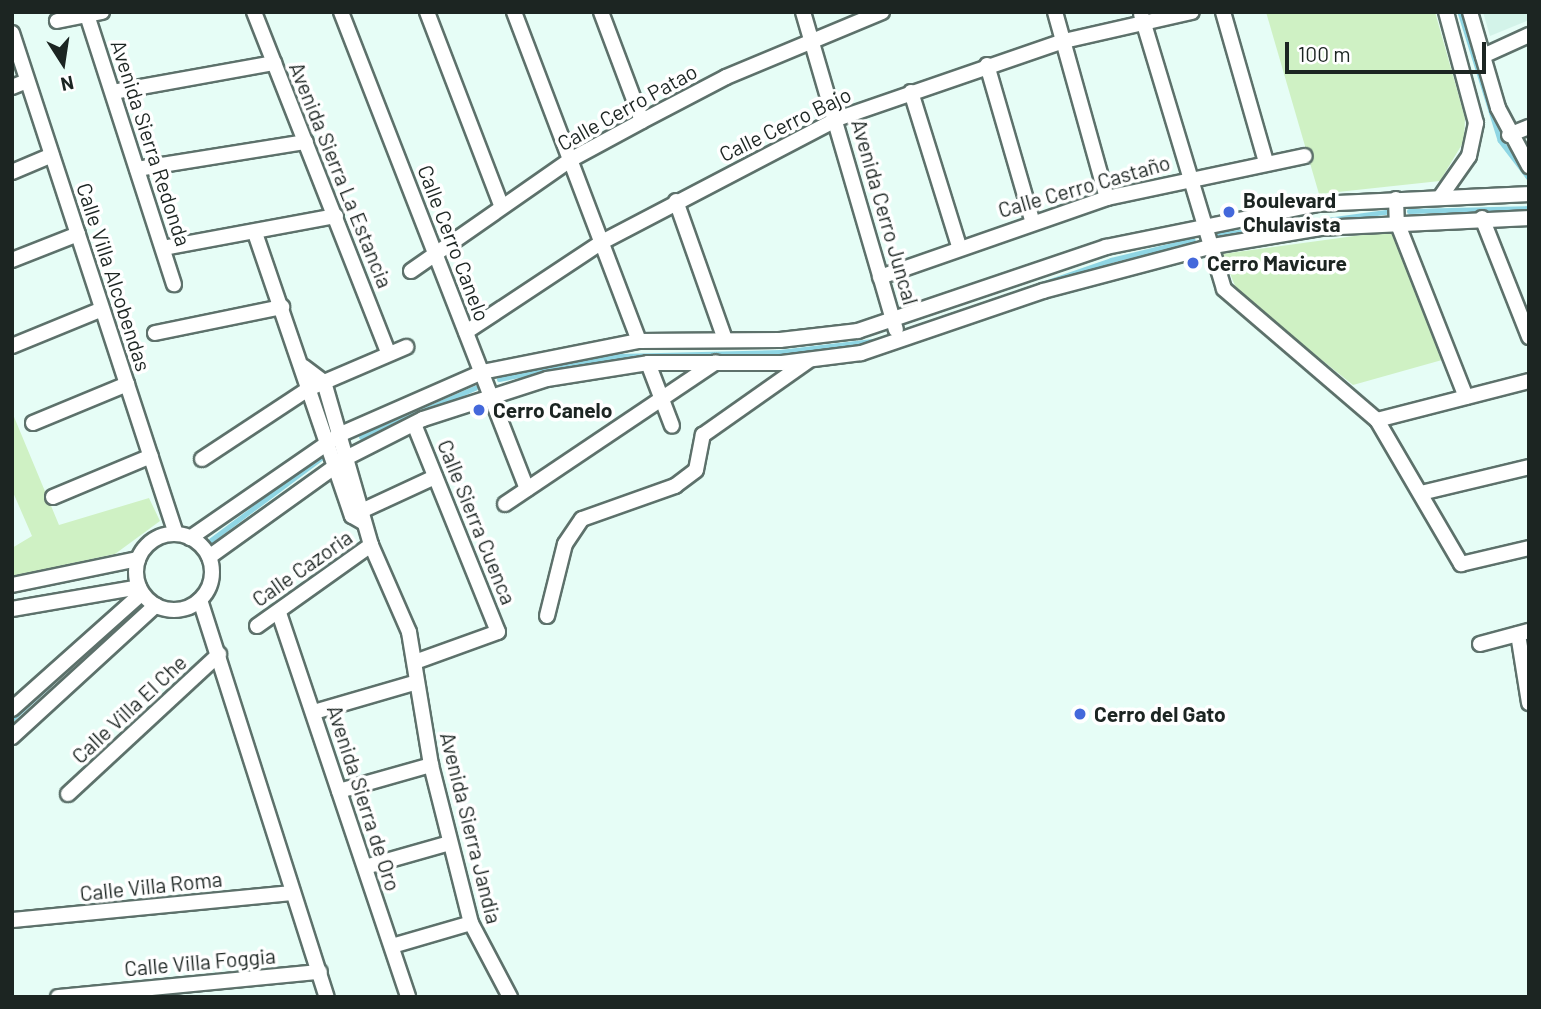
<!DOCTYPE html>
<html>
<head>
<meta charset="utf-8">
<style>
	body { margin:0 }
	#map { position:relative; width:1541px; height:1009px; overflow:hidden; background:#e6fdf6; font-family:Barlow,sans-serif }
	div>[style] { position:absolute }
	[style*='--x'] { left:calc(var(--x)*1px); top:calc(var(--y)*1px); width:calc(var(--w)*1px); rotate:calc(var(--a)*1deg) }
	.built>* { inset:0; background:#d3f3e9 }
	.green>* { inset:0; background:#cff1c4 }
	.stream>* { height:4.5px; margin:-2.25px; padding:0 2.25px; transform-origin:2.25px; border-radius:2.25px; background:#8fd6e4 }
	.roads { filter:drop-shadow(2px 0 #5d716b) drop-shadow(-2px 0 #5d716b) drop-shadow(0 2px #5d716b) drop-shadow(0 -2px #5d716b) }
	.minor>* { height:14px; margin:-7px; padding:0 7px; transform-origin:7px; border-radius:7px; background:#fff }
	.minor>.ring { margin:-7px; padding:0; box-sizing:content-box; background:none; border:14px solid #fff; border-radius:50% }
	.dots>* { width:19px; height:19px; translate:-50% -50%; box-sizing:border-box; border:4px solid #fff; border-radius:50% }
	span { translate:-50% -50%; white-space:nowrap; text-align:center; line-height:1.15; -webkit-text-stroke:7px #fff; paint-order:stroke }
	.street-label { font-size:21px; color:#1c2522 }
	.poi-label { font-size:21px; color:#1c2522; font-weight:700 }
	.left { translate:0 -50%; text-align:left }
	.frame { position:absolute; inset:0; border:14px solid #1c2522; pointer-events:none }
	.north { position:absolute; left:28px; top:28px; width:70px; height:70px; -webkit-text-stroke:5px #fff; paint-order:stroke; rotate:168deg; font-size:19px; font-weight:700; line-height:28px; text-align:center; color:#1c2522 }
	.north::after { content:''; display:block; margin:auto; width:24px; height:32px; background:#1c2522; clip-path:polygon(50% 0,100% 100%,50% 72%,0 100%) }
	.scale { position:absolute; left:1285px; top:42px; width:201px; height:32px; box-sizing:border-box; border:4px solid #1c2522; border-top:0; padding-left:9px; font-size:21px; line-height:24px; white-space:nowrap; color:#1c2522; -webkit-text-stroke:5px #fff; paint-order:stroke }
</style>
</head>
<body>
<div id="map">
	<div class="built">
		<i style="clip-path:polygon(1483px 12px,1529px 12px,1529px 20px,1490px 36px)"></i>
	</div>
	<div class="green">
		<i style="clip-path:polygon(1266px 12px,1435px 12px,1465px 118px,1464px 141px,1440px 181px,1319px 194px)"></i>
		<i style="clip-path:polygon(1391px 231px,1442px 360px,1353px 385px,1238px 293px,1222px 254px)"></i>
		<i style="clip-path:polygon(12px 412px,59px 525px,149px 498px,160px 521px,115px 554px,12px 576px,12px 548px,32px 536px,12px 490px)"></i>
	</div>
	<div class="stream">
		<i style="--x:1460;--y:12;--w:134;--a:72.6"></i>
		<i style="--x:1500;--y:140;--w:48;--a:52.7"></i>
		<i style="--x:1409;--y:211;--w:120;--a:-1.4"></i>
		<i style="--x:1217;--y:235;--w:170;--a:-7.8"></i>
		<i style="--x:943;--y:318;--w:178;--a:-19"></i>
		<i style="--x:1111;--y:260;--w:84;--a:-13.7"></i>
		<i style="--x:499;--y:379;--w:122;--a:-10.9"></i>
		<i style="--x:619;--y:356;--w:161;--a:-1.4"></i>
		<i style="--x:780;--y:352;--w:101;--a:-6.8"></i>
		<i style="--x:361;--y:437;--w:124;--a:-23.3"></i>
		<i style="--x:211;--y:540;--w:137;--a:-36.7"></i>
		<i style="--x:12;--y:719;--w:52;--a:-42.6"></i>
	</div>
	<div class="roads">
		<div class="minor">
			<i style="--x:254;--y:12;--w:366;--a:68.5"></i>
			<i style="--x:341;--y:12;--w:512;--a:68.7"></i>
			<i style="--x:427;--y:12;--w:207;--a:69"></i>
			<i style="--x:514;--y:12;--w:352;--a:69.2"></i>
			<i style="--x:601;--y:12;--w:116;--a:69.4"></i>
			<i style="--x:803;--y:12;--w:331;--a:73.7"></i>
			<i style="--x:1055;--y:12;--w:193;--a:74.4"></i>
			<i style="--x:1223;--y:12;--w:156;--a:74"></i>
			<i style="--x:1470;--y:12;--w:100;--a:73.7"></i>
			<i style="--x:1498;--y:108;--w:66;--a:61.9"></i>
			<i style="--x:1141;--y:14;--w:287;--a:73.2"></i>
			<i style="--x:1224;--y:289;--w:201;--a:40.6"></i>
			<i style="--x:1377;--y:420;--w:167;--a:59.7"></i>
			<i style="--x:1461;--y:564;--w:70;--a:-13.2"></i>
			<i style="--x:87;--y:15;--w:283;--a:72.1"></i>
			<i style="--x:57;--y:21;--w:46;--a:-11.3"></i>
			<i style="--x:12;--y:33;--w:527;--a:71.87"></i>
			<i style="--x:1483;--y:56;--w:51;--a:-24.5"></i>
			<i style="--x:987;--y:65;--w:161;--a:73.8"></i>
			<i style="--x:12;--y:87;--w:16;--a:-22"></i>
			<i style="--x:113;--y:92;--w:164;--a:-10.2"></i>
			<i style="--x:911;--y:92;--w:161;--a:72.7"></i>
			<i style="--x:1509;--y:135;--w:22;--a:-22"></i>
			<i style="--x:137;--y:169;--w:171;--a:-9.1"></i>
			<i style="--x:12;--y:172;--w:43;--a:-23"></i>
			<i style="--x:1441;--y:196;--w:49;--a:-55"></i>
			<i style="--x:1469;--y:156;--w:34;--a:-78"></i>
			<i style="--x:1476;--y:123;--w:115;--a:-105.1"></i>
			<i style="--x:1396;--y:199;--w:23;--a:88"></i>
			<i style="--x:1397;--y:222;--w:188;--a:68.5"></i>
			<i style="--x:676;--y:201;--w:146;--a:70.5"></i>
			<i style="--x:1482;--y:218;--w:128;--a:68.4"></i>
			<i style="--x:255;--y:233;--w:299;--a:71.1"></i>
			<i style="--x:352;--y:516;--w:13;--a:29"></i>
			<i style="--x:163;--y:248;--w:176;--a:-10.5"></i>
			<i style="--x:12;--y:260;--w:71;--a:-21.5"></i>
			<i style="--x:411;--y:271;--w:194;--a:-34.9"></i>
			<i style="--x:570;--y:160;--w:82;--a:-28.4"></i>
			<i style="--x:642;--y:121;--w:95;--a:-27.6"></i>
			<i style="--x:726;--y:77;--w:169;--a:-22.6"></i>
			<i style="--x:880;--y:277;--w:240;--a:-19.2"></i>
			<i style="--x:1107;--y:198;--w:202;--a:-12"></i>
			<i style="--x:466;--y:332;--w:163;--a:-33.5"></i>
			<i style="--x:602;--y:242;--w:265;--a:-27.6"></i>
			<i style="--x:837;--y:119;--w:240;--a:-19"></i>
			<i style="--x:1064;--y:41;--w:131;--a:-12.8"></i>
			<i style="--x:155;--y:333;--w:130;--a:-11.6"></i>
			<i style="--x:12;--y:346;--w:97;--a:-22.3"></i>
			<i style="--x:648;--y:363;--w:67;--a:69.1"></i>
			<i style="--x:304;--y:367;--w:25;--a:37"></i>
			<i style="--x:324;--y:382;--w:170;--a:73.9"></i>
			<i style="--x:371;--y:545;--w:95;--a:66.4"></i>
			<i style="--x:409;--y:632;--w:135;--a:80.6"></i>
			<i style="--x:431;--y:765;--w:163;--a:75.8"></i>
			<i style="--x:471;--y:923;--w:84;--a:62.2"></i>
			<i style="--x:1377;--y:420;--w:157;--a:-14.4"></i>
			<i style="--x:33;--y:423;--w:102;--a:-22.5"></i>
			<i style="--x:414;--y:424;--w:224;--a:68"></i>
			<i style="--x:498;--y:632;--w:88;--a:160.1"></i>
			<i style="--x:202;--y:459;--w:127;--a:-33.4"></i>
			<i style="--x:308;--y:389;--w:107;--a:-23.2"></i>
			<i style="--x:1421;--y:493;--w:111;--a:-13.5"></i>
			<i style="--x:53;--y:497;--w:106;--a:-22.7"></i>
			<i style="--x:505;--y:504;--w:254;--a:-33.9"></i>
			<i style="--x:357;--y:513;--w:86;--a:-24.8"></i>
			<i class="ring" style="left:136px;top:534px;width:62px;height:62px"></i>
			<i style="--x:190;--y:538;--w:183;--a:-34.6"></i>
			<i style="--x:341;--y:434;--w:154;--a:-23.7"></i>
			<i style="--x:482;--y:372;--w:160;--a:-11.2"></i>
			<i style="--x:639;--y:341;--w:141;--a:-0.4"></i>
			<i style="--x:780;--y:340;--w:79;--a:-6.6"></i>
			<i style="--x:858;--y:331;--w:262;--a:-18.7"></i>
			<i style="--x:1106;--y:247;--w:216;--a:-11.5"></i>
			<i style="--x:1318;--y:204;--w:211;--a:-2.7"></i>
			<i style="--x:209;--y:557;--w:171;--a:-35.7"></i>
			<i style="--x:348;--y:457;--w:84;--a:-26.9"></i>
			<i style="--x:423;--y:419;--w:130;--a:-17.9"></i>
			<i style="--x:547;--y:379;--w:102;--a:-9"></i>
			<i style="--x:648;--y:363;--w:134;--a:0"></i>
			<i style="--x:782;--y:363;--w:80;--a:-7.2"></i>
			<i style="--x:861;--y:353;--w:192;--a:-18.8"></i>
			<i style="--x:1043;--y:291;--w:176;--a:-14.8"></i>
			<i style="--x:1213;--y:246;--w:109;--a:-9.5"></i>
			<i style="--x:1320;--y:228;--w:209;--a:-2.7"></i>
			<i style="--x:12;--y:585;--w:129;--a:-11.7"></i>
			<i style="--x:200;--y:600;--w:417;--a:72.3"></i>
			<i style="--x:12;--y:609;--w:129;--a:-9.8"></i>
			<i style="--x:279;--y:613;--w:405;--a:71.4"></i>
			<i style="--x:547;--y:616;--w:74;--a:-76"></i>
			<i style="--x:565;--y:544;--w:30;--a:-56"></i>
			<i style="--x:582;--y:519;--w:99;--a:-19.5"></i>
			<i style="--x:675;--y:486;--w:26;--a:-37"></i>
			<i style="--x:696;--y:470;--w:36;--a:-79"></i>
			<i style="--x:703;--y:435;--w:128;--a:-35.2"></i>
			<i style="--x:257;--y:626;--w:140;--a:-35.4"></i>
			<i style="--x:1518;--y:634;--w:70;--a:80.9"></i>
			<i style="--x:1480;--y:644;--w:51;--a:-14.9"></i>
			<i style="--x:12;--y:709;--w:174;--a:-41.7"></i>
			<i style="--x:314;--y:712;--w:104;--a:-16.2"></i>
			<i style="--x:12;--y:737;--w:195;--a:-42.5"></i>
			<i style="--x:339;--y:791;--w:96;--a:-15.8"></i>
			<i style="--x:68;--y:794;--w:206;--a:-42.8"></i>
			<i style="--x:365;--y:867;--w:88;--a:-15.8"></i>
			<i style="--x:12;--y:920;--w:282;--a:-5.5"></i>
			<i style="--x:392;--y:946;--w:82;--a:-16.2"></i>
			<i style="--x:58;--y:997;--w:263;--a:-5.5"></i>
		</div>
	</div>
	<div class="dots">
		<i style="left:1229px;top:212px;background:#4468db"></i>
		<i style="left:1193px;top:263px;background:#4468db"></i>
		<i style="left:479px;top:410px;background:#4468db"></i>
		<i style="left:1080px;top:714px;background:#4468db"></i>
	</div>
	<div class="street-label">
		<span style="left:627px;top:107px;rotate:-29deg">Calle Cerro Patao</span>
		<span style="left:785px;top:124px;rotate:-26deg">Calle Cerro Bajo</span>
		<span style="left:151px;top:143px;rotate:72deg">Avenida Sierra Redonda</span>
		<span style="left:341px;top:175px;rotate:68deg">Avenida Sierra La Estancia</span>
		<span style="left:1084px;top:186px;rotate:-16deg">Calle Cerro Castaño</span>
		<span style="left:885px;top:212px;rotate:74deg">Avenida Cerro Juncal</span>
		<span style="left:454px;top:243px;rotate:69deg">Calle Cerro Canelo</span>
		<span style="left:114px;top:277px;rotate:72deg">Calle Villa Alcobendas</span>
		<span style="left:477px;top:522px;rotate:68deg">Calle Sierra Cuenca</span>
		<span style="left:302px;top:568px;rotate:-35deg">Calle Cazoria</span>
		<span style="left:129px;top:709px;rotate:-43deg">Calle Villa El Che</span>
		<span style="left:364px;top:798px;rotate:72deg">Avenida Sierra de Oro</span>
		<span style="left:471px;top:828px;rotate:76deg">Avenida Sierra Jandia</span>
		<span style="left:151px;top:886px;rotate:-6deg">Calle Villa Roma</span>
		<span style="left:200px;top:962px;rotate:-5deg">Calle Villa Foggia</span>
	</div>
	<div class="poi-label">
		<span class="left" style="left:1243px;top:212px">Boulevard<br>Chulavista</span>
		<span class="left" style="left:1207px;top:263px">Cerro Mavicure</span>
		<span class="left" style="left:493px;top:410px">Cerro Canelo</span>
		<span class="left" style="left:1094px;top:714px">Cerro del Gato</span>
	</div>
	<div class="frame"></div>
	<div class="north">N</div>
	<div class="scale">100 m</div>
</div>
</body>
</html>
